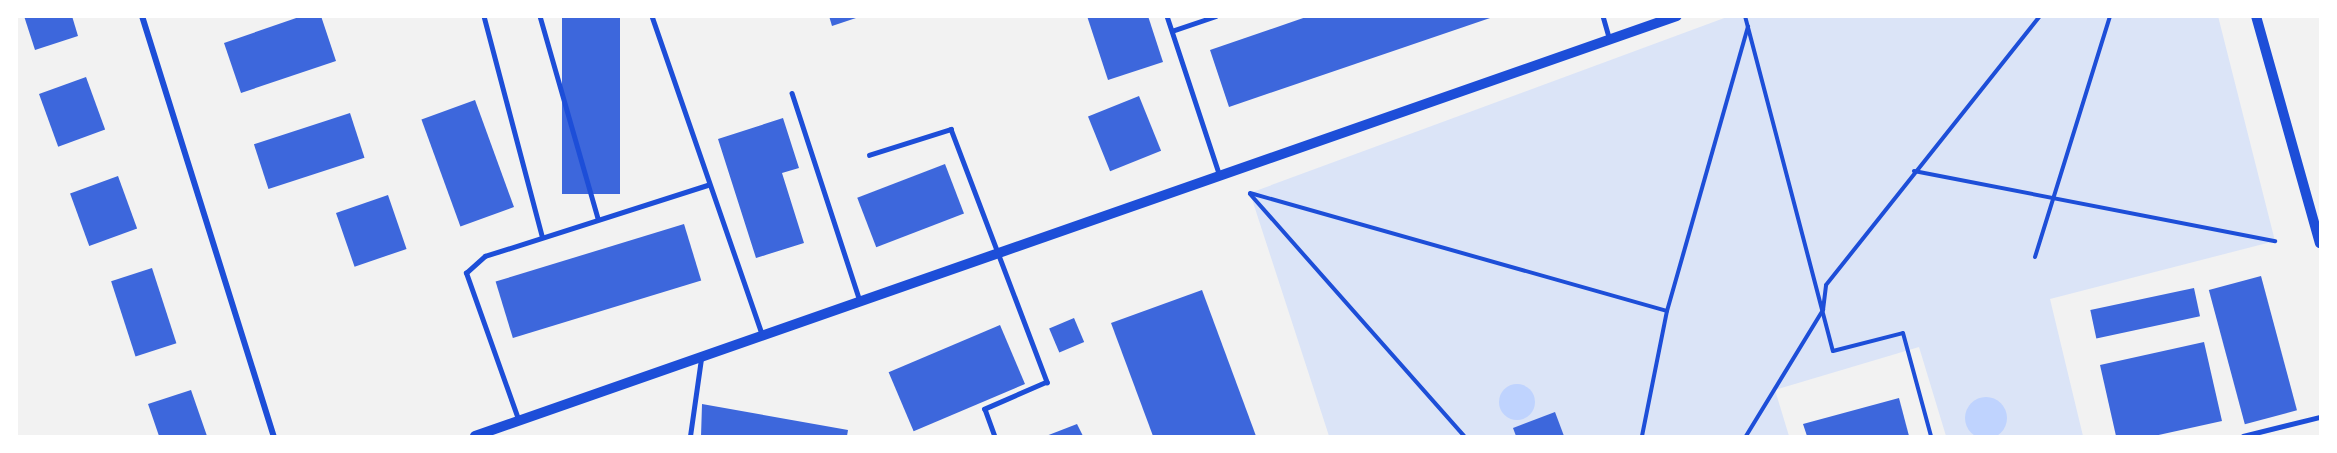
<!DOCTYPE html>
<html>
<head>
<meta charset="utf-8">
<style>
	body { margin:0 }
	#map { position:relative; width:2337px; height:453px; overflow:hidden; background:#f2f2f2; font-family:"Times New Roman",serif }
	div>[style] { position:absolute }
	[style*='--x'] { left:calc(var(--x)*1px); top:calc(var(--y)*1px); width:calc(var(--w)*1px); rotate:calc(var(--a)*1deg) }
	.green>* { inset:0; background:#dbe4f7 }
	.water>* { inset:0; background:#bfd3fe }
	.round { border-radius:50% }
	.building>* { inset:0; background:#3d67dc; transform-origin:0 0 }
	.path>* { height:4px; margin:-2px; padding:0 2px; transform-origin:2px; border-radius:2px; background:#1d4ed8 }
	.service>* { height:4.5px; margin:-2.25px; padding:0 2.25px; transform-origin:2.25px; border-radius:2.25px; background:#1d4ed8 }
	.minor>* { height:6px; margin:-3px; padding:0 3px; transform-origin:3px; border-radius:3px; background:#1d4ed8 }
	.tertiary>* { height:10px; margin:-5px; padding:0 5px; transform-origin:5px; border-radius:5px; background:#1d4ed8 }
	span { translate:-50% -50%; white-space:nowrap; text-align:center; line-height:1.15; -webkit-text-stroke:4.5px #fff; paint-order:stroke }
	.frame { position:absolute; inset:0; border:18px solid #fff; pointer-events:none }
</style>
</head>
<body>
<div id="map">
	<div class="green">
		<i style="clip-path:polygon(2218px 16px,2275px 241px,2050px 299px,2083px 436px,1946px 436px,1919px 347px,1775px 390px,1789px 436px,1329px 436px,1250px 193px,1727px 17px)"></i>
	</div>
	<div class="water">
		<i class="round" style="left:1499px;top:384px;width:36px;height:36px"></i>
		<i class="round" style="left:1965px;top:397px;width:42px;height:42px"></i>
	</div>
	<div class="building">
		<i style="clip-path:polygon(24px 16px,72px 16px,78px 36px,35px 50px)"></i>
		<i style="clip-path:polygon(302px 16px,321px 16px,336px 61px,241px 93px,224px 43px)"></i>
		<i style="left:562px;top:16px;width:58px;height:178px"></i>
		<i style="clip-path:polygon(829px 16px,859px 16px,859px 17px,832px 26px)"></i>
		<i style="clip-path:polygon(1087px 16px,1148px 16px,1163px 62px,1108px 80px)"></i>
		<i style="clip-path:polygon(1309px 16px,1493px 16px,1493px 17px,1229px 107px,1210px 50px)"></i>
		<i style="left:86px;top:77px;width:56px;height:50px;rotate:70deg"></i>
		<i style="left:1139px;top:96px;width:59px;height:55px;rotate:68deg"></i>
		<i style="left:475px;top:100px;width:114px;height:57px;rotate:70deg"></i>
		<i style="left:350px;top:113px;width:47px;height:101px;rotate:72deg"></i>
		<i style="clip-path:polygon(783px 118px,799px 168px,782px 173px,804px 243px,756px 258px,718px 139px)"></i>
		<i style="left:945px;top:164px;width:53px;height:94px;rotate:69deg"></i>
		<i style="left:118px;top:176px;width:56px;height:51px;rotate:70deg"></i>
		<i style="left:388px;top:195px;width:57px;height:55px;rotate:71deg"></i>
		<i style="left:684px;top:224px;width:59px;height:197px;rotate:73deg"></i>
		<i style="left:152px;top:268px;width:79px;height:43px;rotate:72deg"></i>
		<i style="left:2261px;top:276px;width:139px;height:54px;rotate:75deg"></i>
		<i style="left:2194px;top:288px;width:29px;height:106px;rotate:78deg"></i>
		<i style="clip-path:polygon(1202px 290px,1256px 436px,1153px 436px,1111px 323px)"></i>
		<i style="left:1074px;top:318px;width:26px;height:27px;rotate:67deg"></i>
		<i style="left:1000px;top:325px;width:64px;height:121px;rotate:67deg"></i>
		<i style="clip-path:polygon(2204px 342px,2222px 421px,2154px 436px,2116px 436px,2100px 365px)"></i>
		<i style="clip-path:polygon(191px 390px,207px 436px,159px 436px,148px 404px)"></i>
		<i style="clip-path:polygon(1899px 398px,1909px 436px,1807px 436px,1803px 424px)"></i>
		<i style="clip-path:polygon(702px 404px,848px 430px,847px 436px,701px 436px)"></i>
		<i style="clip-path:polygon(1555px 412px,1564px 436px,1516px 436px,1513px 428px)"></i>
		<i style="clip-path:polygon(1077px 424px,1083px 436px,1046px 436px)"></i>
	</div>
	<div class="path">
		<i style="--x:1745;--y:16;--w:346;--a:75.3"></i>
		<i style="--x:1833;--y:351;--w:72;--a:-14.4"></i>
		<i style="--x:1903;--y:333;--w:107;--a:74.8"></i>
		<i style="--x:1914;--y:171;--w:368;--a:11"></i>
		<i style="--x:1250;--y:193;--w:433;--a:15.8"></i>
		<i style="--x:1667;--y:311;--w:296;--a:-74.1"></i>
		<i style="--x:1250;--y:194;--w:323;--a:48.5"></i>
		<i style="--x:2035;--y:257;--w:252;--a:-72.7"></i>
		<i style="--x:1642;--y:436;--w:127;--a:-78.7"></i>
		<i style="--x:1746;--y:436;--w:148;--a:-58.6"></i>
		<i style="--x:1823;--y:310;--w:25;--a:-83"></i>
		<i style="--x:1826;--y:285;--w:344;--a:-51.5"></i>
	</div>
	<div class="service">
		<i style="--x:484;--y:16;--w:228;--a:75.2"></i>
		<i style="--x:540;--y:16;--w:210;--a:74"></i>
		<i style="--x:652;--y:16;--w:336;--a:70.9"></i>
		<i style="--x:1167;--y:16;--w:169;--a:71.7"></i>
		<i style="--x:1603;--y:16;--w:25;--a:74"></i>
		<i style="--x:1172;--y:31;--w:46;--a:-18.8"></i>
		<i style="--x:792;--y:93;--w:219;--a:71.9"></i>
		<i style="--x:869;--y:155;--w:86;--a:-17.6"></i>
		<i style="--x:951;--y:129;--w:271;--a:69.2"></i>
		<i style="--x:1047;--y:382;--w:68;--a:156.5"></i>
		<i style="--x:985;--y:409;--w:29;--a:70"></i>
		<i style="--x:518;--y:419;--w:155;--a:-109.6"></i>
		<i style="--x:466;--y:273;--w:25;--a:-42"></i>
		<i style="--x:485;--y:256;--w:233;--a:-17.7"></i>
		<i style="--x:690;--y:436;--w:78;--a:-81.9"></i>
		<i style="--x:2243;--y:436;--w:79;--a:-13.9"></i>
	</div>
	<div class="minor">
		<i style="--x:142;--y:16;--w:440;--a:72.6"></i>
	</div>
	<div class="tertiary">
		<i style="--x:2256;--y:16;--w:236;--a:74.3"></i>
		<i style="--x:475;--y:436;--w:1273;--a:-19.26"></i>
	</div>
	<div class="frame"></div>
</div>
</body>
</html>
